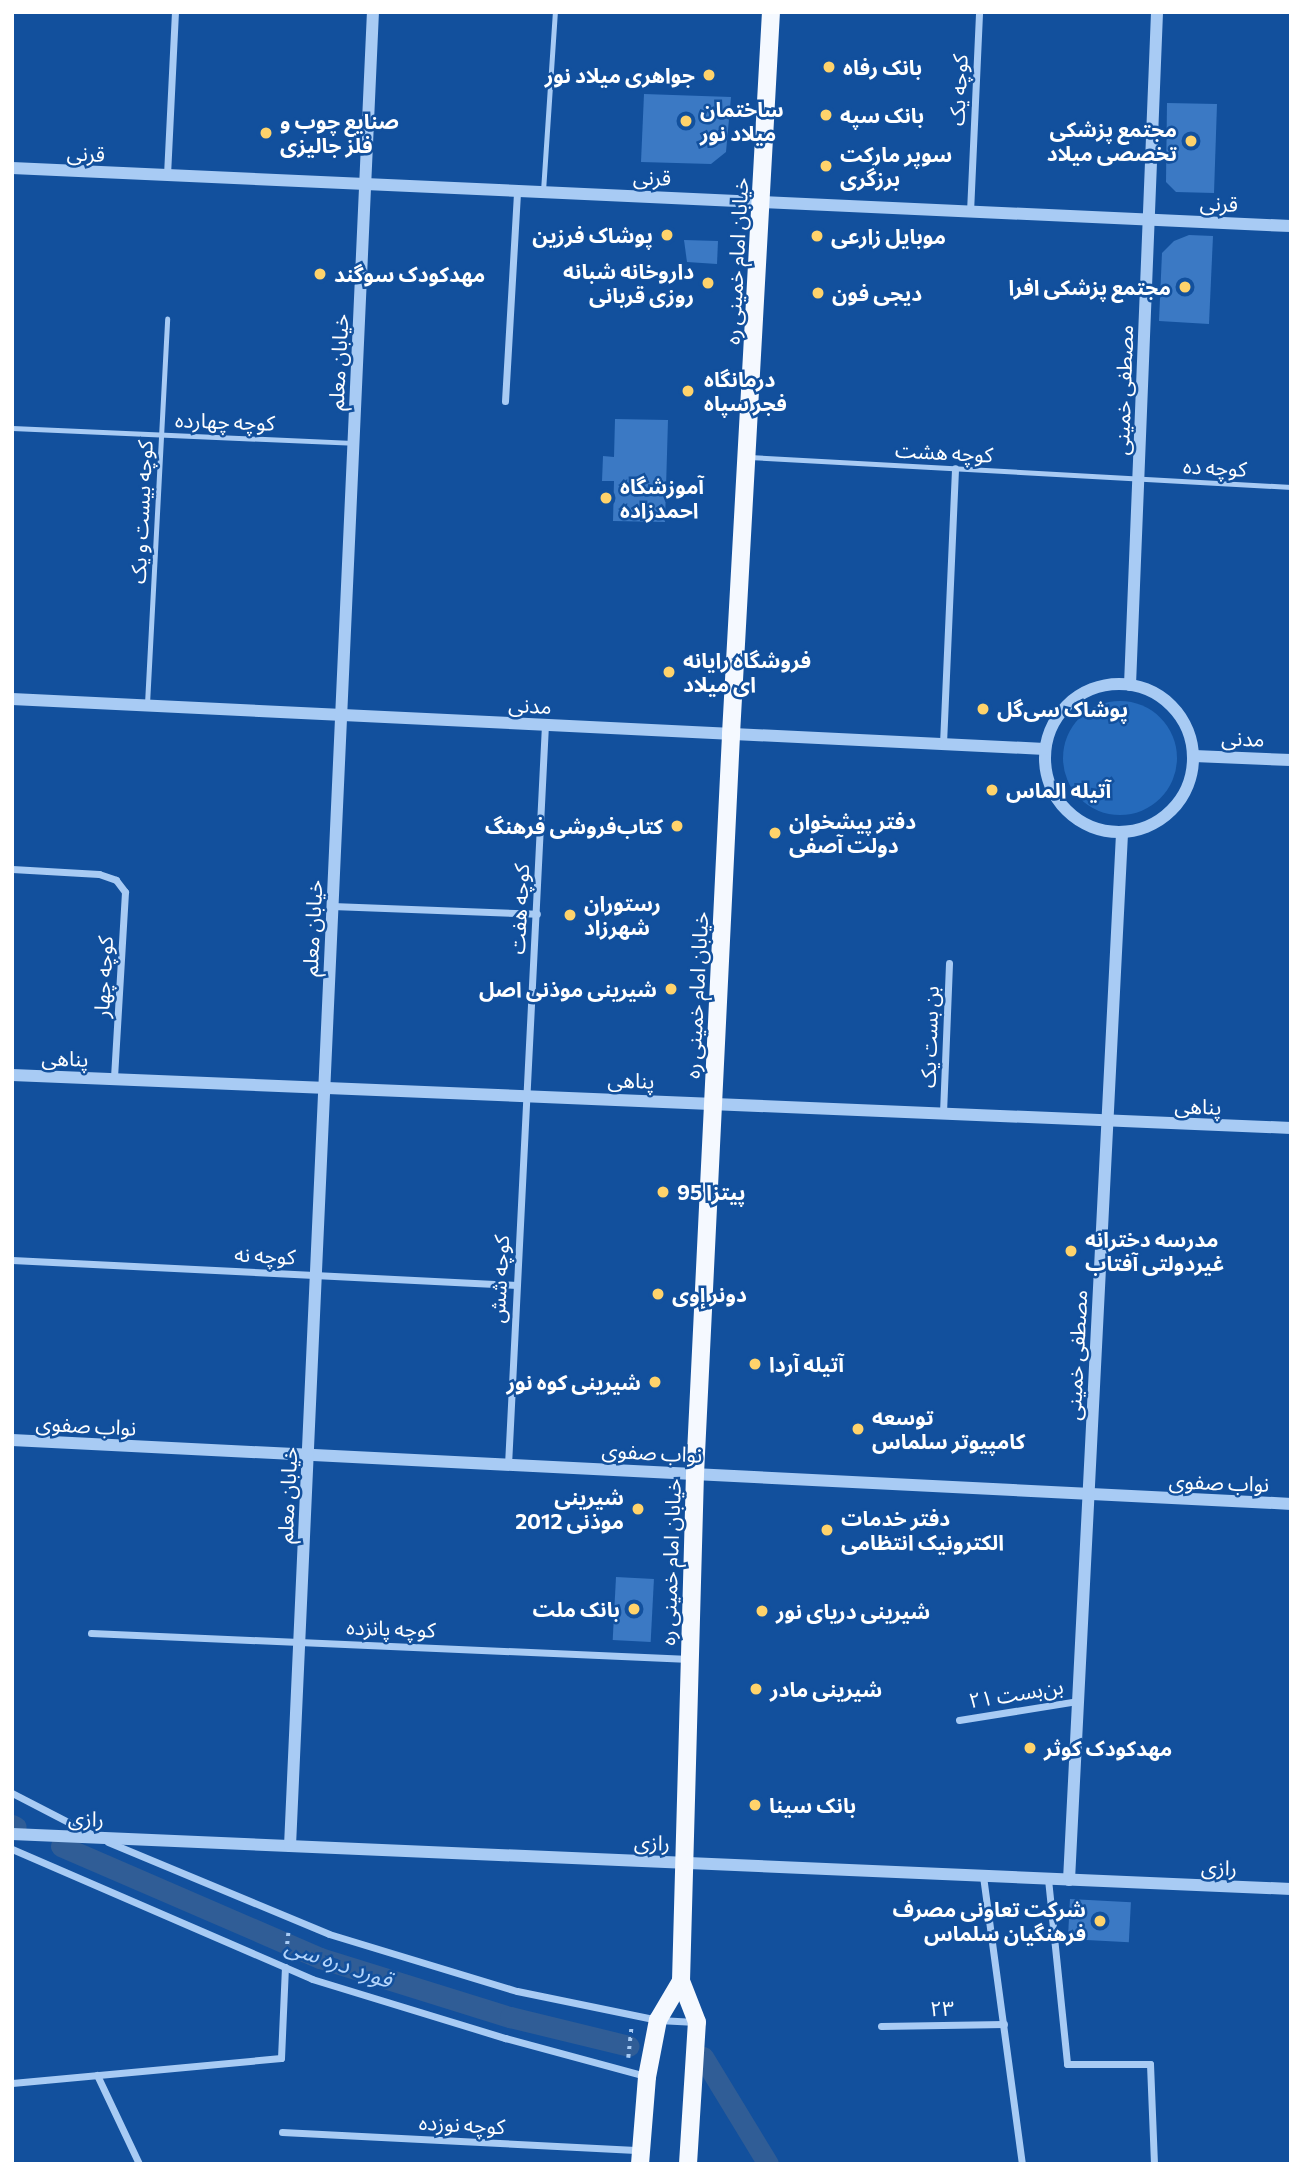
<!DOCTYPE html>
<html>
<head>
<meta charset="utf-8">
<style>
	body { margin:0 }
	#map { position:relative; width:1303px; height:2176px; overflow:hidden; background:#12509d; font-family:Commissioner,"Noto Sans Arabic",sans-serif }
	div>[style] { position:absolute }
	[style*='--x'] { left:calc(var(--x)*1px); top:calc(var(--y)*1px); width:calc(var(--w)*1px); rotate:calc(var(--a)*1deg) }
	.green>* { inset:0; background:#256abb }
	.round { border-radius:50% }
	.canal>* { height:21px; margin:-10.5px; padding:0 10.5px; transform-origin:10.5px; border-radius:10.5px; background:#305d96 }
	.building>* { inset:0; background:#3b79c4; transform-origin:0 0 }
	.path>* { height:3.5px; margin-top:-1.75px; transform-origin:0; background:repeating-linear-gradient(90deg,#a8cbf4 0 3.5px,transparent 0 8.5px) }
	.service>* { height:5px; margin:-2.5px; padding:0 2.5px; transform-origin:2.5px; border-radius:2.5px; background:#a8cbf4 }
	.minor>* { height:7px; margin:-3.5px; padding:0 3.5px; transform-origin:3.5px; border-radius:3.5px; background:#a8cbf4 }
	.tertiary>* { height:12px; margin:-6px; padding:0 6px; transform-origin:6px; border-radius:6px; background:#a8cbf4 }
	.tertiary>.ring { margin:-6px; padding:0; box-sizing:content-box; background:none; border:12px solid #a8cbf4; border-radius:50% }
	.primary>* { height:18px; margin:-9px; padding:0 9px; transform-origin:9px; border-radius:9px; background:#f5f9ff }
	.dots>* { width:19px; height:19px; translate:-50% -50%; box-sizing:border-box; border:4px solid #12509d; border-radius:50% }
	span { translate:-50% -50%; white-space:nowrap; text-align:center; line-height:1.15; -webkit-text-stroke:5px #12509d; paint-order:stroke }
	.poi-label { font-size:21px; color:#fff; font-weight:700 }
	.left { translate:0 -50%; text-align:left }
	.right { translate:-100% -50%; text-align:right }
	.street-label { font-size:21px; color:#fff }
	.water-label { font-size:23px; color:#b4d5fb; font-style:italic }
	.frame { position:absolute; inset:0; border:14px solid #fff; pointer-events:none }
</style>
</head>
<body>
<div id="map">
	<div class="green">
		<i class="round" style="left:1063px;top:701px;width:114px;height:114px"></i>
	</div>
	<div class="canal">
		<i style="--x:12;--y:1825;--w:4;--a:27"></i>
		<i style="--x:61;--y:1846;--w:282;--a:23.4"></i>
		<i style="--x:320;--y:1958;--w:199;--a:17.3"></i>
		<i style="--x:510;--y:2017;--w:122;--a:13.7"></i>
		<i style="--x:703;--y:2057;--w:125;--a:58.7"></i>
	</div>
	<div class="building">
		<i style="clip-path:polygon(644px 94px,731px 97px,726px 152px,711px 164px,641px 162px)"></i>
		<i style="clip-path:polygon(1167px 103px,1217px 104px,1214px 193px,1176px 192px,1166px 182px)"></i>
		<i style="clip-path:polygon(1189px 235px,1213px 236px,1209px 324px,1159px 321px,1162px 253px,1174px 241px)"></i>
		<i style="clip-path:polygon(684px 240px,718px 241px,717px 264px,687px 262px)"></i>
		<i style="clip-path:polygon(615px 419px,668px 420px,665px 522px,613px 521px,614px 481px,602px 481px,603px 456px,614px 457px)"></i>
		<i style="left:616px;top:1577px;width:38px;height:63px;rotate:3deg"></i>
		<i style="left:1070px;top:1899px;width:61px;height:40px;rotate:3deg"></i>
	</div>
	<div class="path">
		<i style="--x:286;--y:1953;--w:20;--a:-84"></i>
		<i style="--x:628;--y:2058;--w:31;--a:-84"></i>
	</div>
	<div class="service">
		<i style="--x:543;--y:191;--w:179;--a:-86.2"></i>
		<i style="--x:12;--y:428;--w:341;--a:2.5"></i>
		<i style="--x:749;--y:457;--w:543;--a:3.17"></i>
		<i style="--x:147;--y:704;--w:386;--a:-87"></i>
	</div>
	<div class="minor">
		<i style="--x:167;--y:175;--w:163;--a:-87.2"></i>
		<i style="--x:970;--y:212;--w:200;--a:-87.4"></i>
		<i style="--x:505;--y:401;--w:210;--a:-86.7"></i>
		<i style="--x:943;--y:744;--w:276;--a:-87.5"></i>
		<i style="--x:12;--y:869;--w:87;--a:3.3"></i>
		<i style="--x:99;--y:874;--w:18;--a:19"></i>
		<i style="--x:116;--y:880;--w:15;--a:53"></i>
		<i style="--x:125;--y:892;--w:187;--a:93.4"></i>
		<i style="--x:332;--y:906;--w:205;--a:2.2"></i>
		<i style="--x:943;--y:1113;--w:150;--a:-87.7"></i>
		<i style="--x:12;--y:1260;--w:505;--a:2.84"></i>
		<i style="--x:508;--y:1465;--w:741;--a:-87.14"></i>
		<i style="--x:91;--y:1633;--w:599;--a:2.49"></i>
		<i style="--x:959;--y:1720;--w:121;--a:-9.1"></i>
		<i style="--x:12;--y:1793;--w:89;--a:27.4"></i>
		<i style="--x:108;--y:1842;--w:239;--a:22.6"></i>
		<i style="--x:329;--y:1934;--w:196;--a:16.9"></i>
		<i style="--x:517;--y:1991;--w:144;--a:11.6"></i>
		<i style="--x:658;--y:2020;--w:38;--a:3"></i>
		<i style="--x:12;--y:1849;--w:327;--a:23.4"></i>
		<i style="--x:312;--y:1979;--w:202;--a:17"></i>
		<i style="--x:505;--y:2038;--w:146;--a:15.1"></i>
		<i style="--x:983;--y:1876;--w:291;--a:82.3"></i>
		<i style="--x:1048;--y:1879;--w:186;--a:84.1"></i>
		<i style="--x:1067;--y:2064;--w:83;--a:0"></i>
		<i style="--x:1150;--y:2064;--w:100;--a:87.7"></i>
		<i style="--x:881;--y:2026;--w:123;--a:-0.9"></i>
		<i style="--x:97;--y:2075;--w:98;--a:64.7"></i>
		<i style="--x:12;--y:2083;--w:270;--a:-5.3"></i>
		<i style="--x:281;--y:2058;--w:91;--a:-87.5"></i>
		<i style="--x:282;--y:2132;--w:359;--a:2.9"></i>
	</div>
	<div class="tertiary">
		<i style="--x:12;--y:168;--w:1280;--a:2.6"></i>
		<i class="ring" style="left:1045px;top:684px;width:136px;height:136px"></i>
		<i style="--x:1130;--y:685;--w:674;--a:-87.7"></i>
		<i style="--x:12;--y:699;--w:1034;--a:2.77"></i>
		<i style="--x:1194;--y:756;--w:97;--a:2.4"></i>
		<i style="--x:12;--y:1075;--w:1280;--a:2.37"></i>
		<i style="--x:12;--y:1440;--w:1281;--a:2.86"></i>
		<i style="--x:12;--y:1834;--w:1280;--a:2.46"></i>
		<i style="--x:290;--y:1846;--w:1836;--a:-87.41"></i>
		<i style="--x:1069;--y:1880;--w:1049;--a:-87.1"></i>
	</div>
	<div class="primary">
		<i style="--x:640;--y:2164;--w:87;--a:-85.4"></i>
		<i style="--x:647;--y:2077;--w:58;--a:-79.1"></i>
		<i style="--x:658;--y:2020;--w:45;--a:-59.5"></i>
		<i style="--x:688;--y:2164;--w:142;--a:-86.4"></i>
		<i style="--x:697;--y:2022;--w:44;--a:-111.3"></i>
		<i style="--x:681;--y:1981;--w:507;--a:-88.42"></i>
		<i style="--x:695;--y:1474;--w:741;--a:-87.21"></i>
		<i style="--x:731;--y:734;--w:723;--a:-86.83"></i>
	</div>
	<div class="dots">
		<i style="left:829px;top:67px;background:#ffd36b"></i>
		<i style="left:709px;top:75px;background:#ffd36b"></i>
		<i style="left:826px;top:115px;background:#ffd36b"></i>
		<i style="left:686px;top:121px;background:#ffd36b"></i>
		<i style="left:266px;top:133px;background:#ffd36b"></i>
		<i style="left:1191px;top:141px;background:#ffd36b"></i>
		<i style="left:826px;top:166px;background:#ffd36b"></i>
		<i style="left:667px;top:235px;background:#ffd36b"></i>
		<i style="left:817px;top:236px;background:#ffd36b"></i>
		<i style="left:320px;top:274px;background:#ffd36b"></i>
		<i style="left:708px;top:283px;background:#ffd36b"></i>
		<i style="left:1185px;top:287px;background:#ffd36b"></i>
		<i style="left:818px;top:293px;background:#ffd36b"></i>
		<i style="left:688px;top:391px;background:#ffd36b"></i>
		<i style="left:606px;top:498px;background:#ffd36b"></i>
		<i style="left:669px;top:672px;background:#ffd36b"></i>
		<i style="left:983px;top:709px;background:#ffd36b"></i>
		<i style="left:992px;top:790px;background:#ffd36b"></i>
		<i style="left:677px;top:826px;background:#ffd36b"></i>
		<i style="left:775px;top:833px;background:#ffd36b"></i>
		<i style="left:570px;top:915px;background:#ffd36b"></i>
		<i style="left:671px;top:989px;background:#ffd36b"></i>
		<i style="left:663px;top:1192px;background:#ffd36b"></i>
		<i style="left:1071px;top:1251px;background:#ffd36b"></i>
		<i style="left:658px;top:1294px;background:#ffd36b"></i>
		<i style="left:755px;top:1364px;background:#ffd36b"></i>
		<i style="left:655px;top:1382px;background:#ffd36b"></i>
		<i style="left:858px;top:1429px;background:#ffd36b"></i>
		<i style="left:638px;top:1509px;background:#ffd36b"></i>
		<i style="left:827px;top:1530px;background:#ffd36b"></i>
		<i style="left:634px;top:1609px;background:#ffd36b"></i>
		<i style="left:762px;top:1611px;background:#ffd36b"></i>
		<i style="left:756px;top:1689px;background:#ffd36b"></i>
		<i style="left:1030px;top:1748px;background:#ffd36b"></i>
		<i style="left:755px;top:1805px;background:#ffd36b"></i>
		<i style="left:1100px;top:1921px;background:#ffd36b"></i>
	</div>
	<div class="poi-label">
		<span class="left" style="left:843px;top:67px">بانک رفاه</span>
		<span class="right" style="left:695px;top:75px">جواهری میلاد نور</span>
		<span class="left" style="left:700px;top:121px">ساختمان<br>میلاد نور</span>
		<span class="left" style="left:840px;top:115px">بانک سپه</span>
		<span class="left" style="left:280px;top:133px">صنایع چوب و<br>فلز جالیزی</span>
		<span class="right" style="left:1177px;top:141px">مجتمع پزشکی<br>تخصصی میلاد</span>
		<span class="left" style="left:840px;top:166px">سوپر مارکت<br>برزگری</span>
		<span class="right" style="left:653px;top:235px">پوشاک فرزین</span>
		<span class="left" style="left:831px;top:236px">موبایل زارعی</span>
		<span class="right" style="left:694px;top:283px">داروخانه شبانه<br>روزی قربانی</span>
		<span class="left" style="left:334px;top:274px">مهدکودک سوگند</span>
		<span class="right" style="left:1171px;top:287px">مجتمع پزشکی افرا</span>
		<span class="left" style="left:832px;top:293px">دیجی فون</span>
		<span class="left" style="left:704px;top:391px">درمانگاه<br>فجر سپاه</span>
		<span class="left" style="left:620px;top:498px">آموزشگاه<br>احمدزاده</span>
		<span class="left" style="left:683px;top:672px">فروشگاه رایانه<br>ای میلاد</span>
		<span class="left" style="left:997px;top:709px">پوشاک سی‌گل</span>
		<span class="left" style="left:1006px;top:790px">آتیله الماس</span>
		<span class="left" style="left:789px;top:833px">دفتر پیشخوان<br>دولت آصفی</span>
		<span class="right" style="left:663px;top:826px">کتاب‌فروشی فرهنگ</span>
		<span class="left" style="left:584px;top:915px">رستوران<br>شهرزاد</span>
		<span class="right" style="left:657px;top:989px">شیرینی موذنی اصل</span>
		<span class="left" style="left:677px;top:1192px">پیتزا 95</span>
		<span class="left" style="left:1085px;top:1251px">مدرسه دخترانه<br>غیردولتی آفتاب</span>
		<span class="left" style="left:672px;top:1294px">دونر إوی</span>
		<span class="left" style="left:769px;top:1364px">آتیله آردا</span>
		<span class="right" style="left:641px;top:1382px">شیرینی کوه نور</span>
		<span class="left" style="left:872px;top:1429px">توسعه<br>کامپیوتر سلماس</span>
		<span class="right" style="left:624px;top:1509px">شیرینی<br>موذنی 2012</span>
		<span class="left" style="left:841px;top:1530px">دفتر خدمات<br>الکترونیک انتظامی</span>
		<span class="right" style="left:620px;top:1609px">بانک ملت</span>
		<span class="left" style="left:776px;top:1611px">شیرینی دریای نور</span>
		<span class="left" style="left:770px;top:1689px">شیرینی مادر</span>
		<span class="left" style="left:1044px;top:1748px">مهدکودک کوثر</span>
		<span class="left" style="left:769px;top:1805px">بانک سینا</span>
		<span class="right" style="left:1086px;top:1921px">شرکت تعاونی مصرف<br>فرهنگیان سلماس</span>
	</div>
	<div class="street-label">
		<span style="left:958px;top:90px;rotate:-87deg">کوچه یک</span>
		<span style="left:86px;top:153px;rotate:3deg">قرنی</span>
		<span style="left:652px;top:177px;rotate:2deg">قرنی</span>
		<span style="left:1219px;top:203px;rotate:3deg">قرنی</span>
		<span style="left:736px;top:261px;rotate:-87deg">خیابان امام خمینی ره</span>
		<span style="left:338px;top:362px;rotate:-87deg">خیابان معلم</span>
		<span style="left:1123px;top:390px;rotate:-88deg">مصطفی خمینی</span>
		<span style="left:225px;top:421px;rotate:2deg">کوچه چهارده</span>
		<span style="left:944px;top:452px;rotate:3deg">کوچه هشت</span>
		<span style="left:1215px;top:467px;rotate:3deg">کوچه ده</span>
		<span style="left:141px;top:512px;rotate:-87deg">کوچه بیست و یک</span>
		<span style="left:530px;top:705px;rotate:3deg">مدنی</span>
		<span style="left:1243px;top:738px;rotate:2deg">مدنی</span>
		<span style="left:519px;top:909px;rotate:-87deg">کوچه هفت</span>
		<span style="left:312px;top:928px;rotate:-87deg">خیابان معلم</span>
		<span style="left:103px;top:977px;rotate:-87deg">کوچه چهار</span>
		<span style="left:696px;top:995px;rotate:-87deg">خیابان امام خمینی ره</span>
		<span style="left:929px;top:1037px;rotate:-88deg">بن بست یک</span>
		<span style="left:65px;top:1058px;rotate:2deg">پناهی</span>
		<span style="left:631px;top:1080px;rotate:2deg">پناهی</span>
		<span style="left:1198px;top:1106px;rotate:2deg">پناهی</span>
		<span style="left:265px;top:1255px;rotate:3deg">کوچه نه</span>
		<span style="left:499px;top:1279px;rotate:-87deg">کوچه شش</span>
		<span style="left:1076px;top:1355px;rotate:-87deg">مصطفی خمینی</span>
		<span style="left:86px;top:1425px;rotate:3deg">نواب صفوی</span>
		<span style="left:652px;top:1452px;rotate:3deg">نواب صفوی</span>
		<span style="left:1219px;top:1482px;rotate:2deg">نواب صفوی</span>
		<span style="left:287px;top:1495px;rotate:-87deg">خیابان معلم</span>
		<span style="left:670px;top:1562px;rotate:-88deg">خیابان امام خمینی ره</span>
		<span style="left:391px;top:1628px;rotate:2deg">کوچه پانزده</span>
		<span style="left:1016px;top:1693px;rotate:-9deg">بن‌بست ۲۱</span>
		<span style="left:86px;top:1818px;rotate:2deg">رازی</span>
		<span style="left:652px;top:1842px;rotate:2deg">رازی</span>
		<span style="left:1219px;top:1867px;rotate:2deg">رازی</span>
		<span style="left:942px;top:2008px;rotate:-1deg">۲۳</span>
		<span style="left:462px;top:2124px;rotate:3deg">کوچه نوزده</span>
	</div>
	<div class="water-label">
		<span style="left:339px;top:1962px;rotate:19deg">قورد دره سی</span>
	</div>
	<div class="frame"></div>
</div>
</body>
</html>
